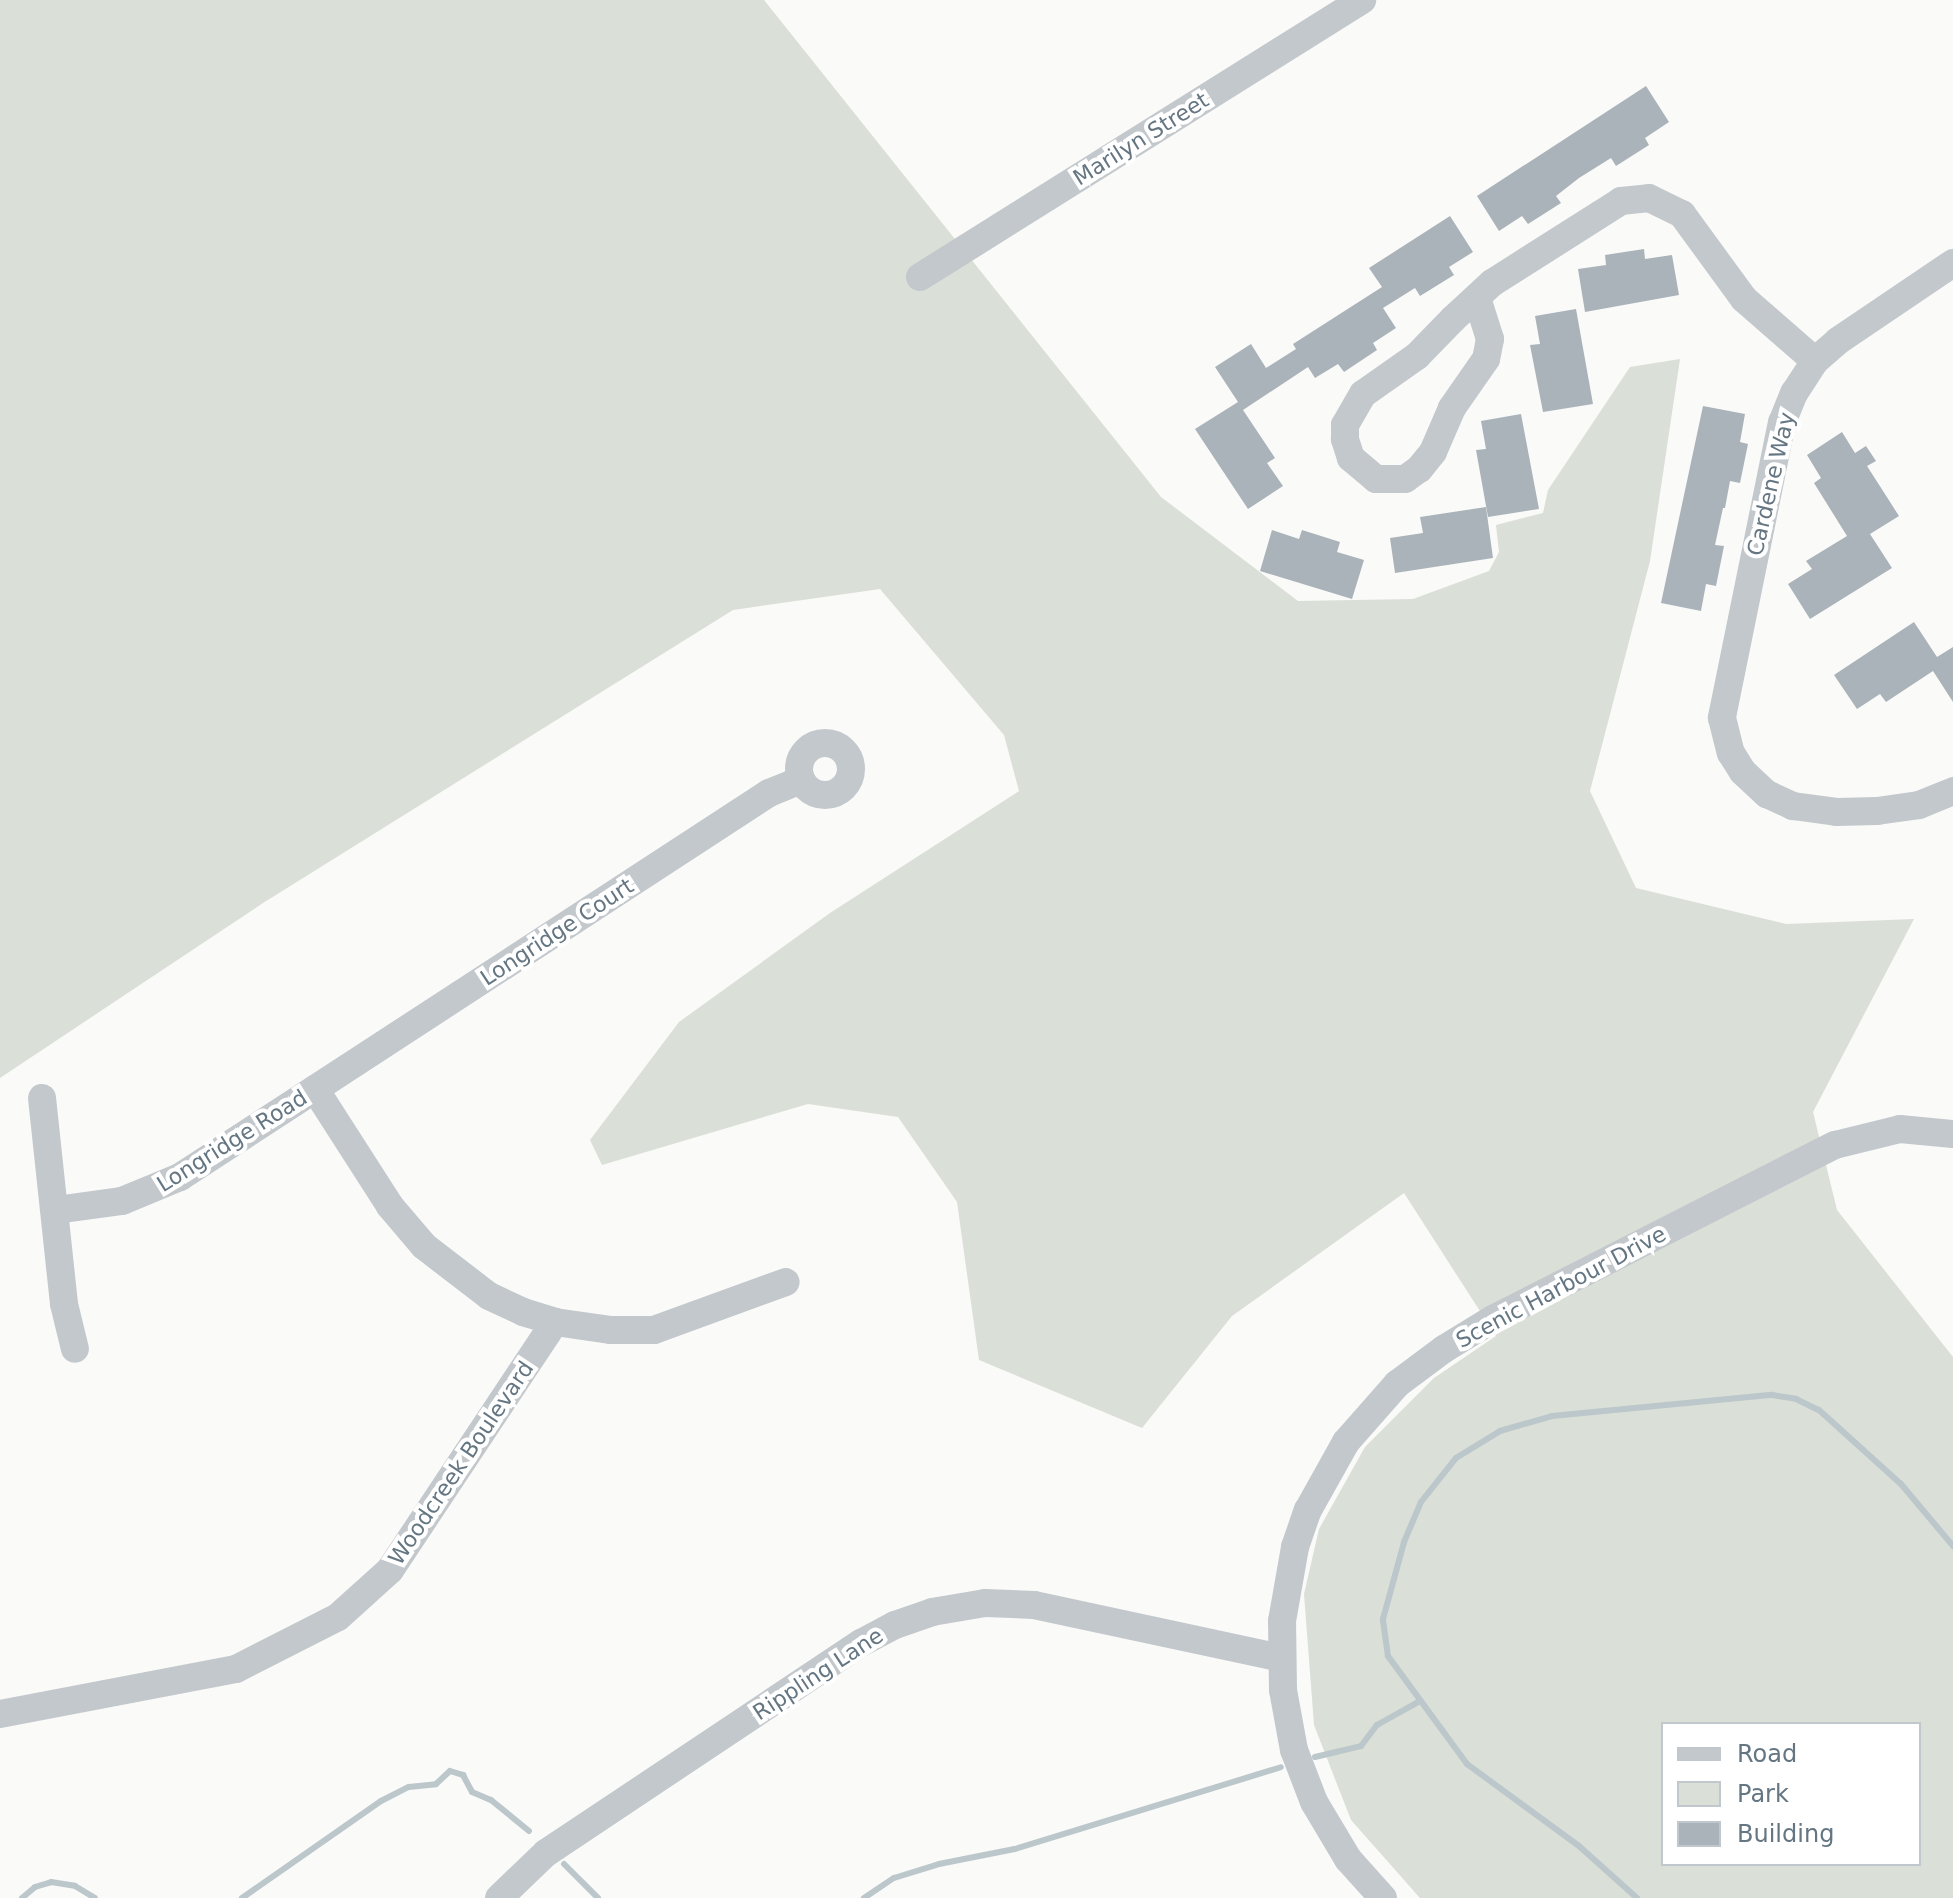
<!DOCTYPE html>
<html>
<head>
<meta charset="utf-8">
<style>
	body { margin:0 }
	#map { position:relative; width:1953px; height:1898px; overflow:hidden; background:#fafaf8; font-family:"DejaVu Sans",sans-serif }
	div>[style] { position:absolute }
	[style*='--x'] { left:calc(var(--x)*1px); top:calc(var(--y)*1px); width:calc(var(--w)*1px); rotate:calc(var(--a)*1deg) }
	.green>* { inset:0; background:#dadfd7 }
	.stream>* { height:6px; margin:-3px; padding:0 3px; transform-origin:3px; border-radius:3px; background:#bbc7cb }
	.building>* { inset:0; background:#aab3b9 }
	.minor>* { height:28px; margin:-14px; padding:0 14px; transform-origin:14px; border-radius:14px; background:#c3c8cc }
	.minor>.ring { margin:-14px; padding:0; box-sizing:content-box; background:none; border:28px solid #c3c8cc; border-radius:50% }
	span { translate:-50% -50%; white-space:nowrap; text-align:center; line-height:1.15; -webkit-text-stroke:8px #fff; paint-order:stroke }
	.street-label { font-size:22px; color:#657683 }
	.legend { position:absolute; left:1661px; top:1722px; width:260px; height:144px; box-sizing:border-box; background:#fff; border:2px solid #c1c8cd; margin:0; padding:10px 14px; list-style:none; font-size:24px; color:#657683 }
	.legend li { display:flex; align-items:center; gap:16px; height:40px }
	.legend b { width:40px; border:2px solid #c1c8cd }
</style>
</head>
<body>
<div id="map">
	<div class="green">
		<i style="clip-path:polygon(evenodd,0 0,764px 0,1161px 497px,1298px 601px,1413px 599px,1489px 571px,1499px 552px,1496px 525px,1543px 513px,1548px 490px,1630px 367px,1680px 359px,1650px 561px,1590px 791px,1636px 888px,1786px 924px,1914px 919px,1813px 1112px,1837px 1210px,1953px 1357px,1953px 1898px,1420px 1898px,1351px 1820px,1314px 1725px,1304px 1594px,1319px 1529px,1365px 1447px,1434px 1378px,1496px 1336px,1404px 1193px,1232px 1316px,1142px 1428px,979px 1360px,957px 1202px,898px 1117px,808px 1104px,602px 1165px,590px 1140px,679px 1022px,830px 913px,1019px 791px,1004px 735px,880px 589px,733px 610px,263px 903px,0 1078px,0 0,1663px 1724px,1919px 1724px,1919px 1864px,1663px 1864px,1663px 1724px)"></i>
	</div>
	<div class="stream">
		<i style="--x:1315;--y:1757;--w:47;--a:-13.4"></i>
		<i style="--x:1361;--y:1746;--w:26;--a:-53"></i>
		<i style="--x:1377;--y:1725;--w:49;--a:-29.2"></i>
		<i style="--x:564;--y:1864;--w:48;--a:45"></i>
		<i style="--x:22;--y:1898;--w:17;--a:-40"></i>
		<i style="--x:35;--y:1887;--w:17;--a:-17"></i>
		<i style="--x:51;--y:1882;--w:24;--a:9"></i>
		<i style="--x:75;--y:1886;--w:23;--a:31"></i>
		<i style="--x:242;--y:1898;--w:169;--a:-34.9"></i>
		<i style="--x:381;--y:1801;--w:31;--a:-27"></i>
		<i style="--x:409;--y:1787;--w:27;--a:-6"></i>
		<i style="--x:436;--y:1784;--w:19;--a:-43"></i>
		<i style="--x:450;--y:1771;--w:14;--a:17"></i>
		<i style="--x:463;--y:1775;--w:19;--a:62"></i>
		<i style="--x:472;--y:1792;--w:21;--a:23"></i>
		<i style="--x:491;--y:1800;--w:49;--a:39.2"></i>
		<i style="--x:864;--y:1898;--w:36;--a:-34"></i>
		<i style="--x:894;--y:1878;--w:47;--a:-17.3"></i>
		<i style="--x:939;--y:1864;--w:77;--a:-11.2"></i>
		<i style="--x:1015;--y:1849;--w:278;--a:-17.1"></i>
		<i style="--x:1637;--y:1898;--w:78;--a:-138.1"></i>
		<i style="--x:1579;--y:1846;--w:139;--a:-143.8"></i>
		<i style="--x:1467;--y:1764;--w:134;--a:-126.2"></i>
		<i style="--x:1388;--y:1656;--w:37;--a:-98"></i>
		<i style="--x:1383;--y:1619;--w:80;--a:-74.7"></i>
		<i style="--x:1404;--y:1542;--w:43;--a:-67"></i>
		<i style="--x:1421;--y:1502;--w:56;--a:-51.5"></i>
		<i style="--x:1456;--y:1458;--w:52;--a:-31.5"></i>
		<i style="--x:1500;--y:1431;--w:54;--a:-16.1"></i>
		<i style="--x:1552;--y:1416;--w:221;--a:-5.5"></i>
		<i style="--x:1772;--y:1395;--w:24;--a:9"></i>
		<i style="--x:1796;--y:1399;--w:25;--a:26"></i>
		<i style="--x:1819;--y:1410;--w:110;--a:42.1"></i>
		<i style="--x:1901;--y:1484;--w:81;--a:50"></i>
	</div>
	<div class="building">
		<i style="clip-path:polygon(1646px 86px,1669px 122px,1645px 138px,1649px 145px,1616px 166px,1611px 158px,1579px 178px,1556px 196px,1561px 203px,1528px 224px,1522px 216px,1499px 231px,1477px 196px)"></i>
		<i style="clip-path:polygon(1450px 216px,1473px 252px,1449px 267px,1454px 275px,1420px 296px,1415px 288px,1383px 308px,1396px 328px,1373px 343px,1377px 350px,1344px 372px,1338px 364px,1315px 378px,1308px 367px,1243px 410px,1275px 458px,1267px 463px,1283px 486px,1248px 509px,1195px 429px,1238px 402px,1215px 367px,1251px 344px,1266px 368px,1296px 349px,1293px 344px,1382px 287px,1369px 268px)"></i>
		<i style="clip-path:polygon(1644px 249px,1645px 259px,1672px 255px,1679px 295px,1585px 312px,1578px 269px,1606px 265px,1605px 255px)"></i>
		<i style="clip-path:polygon(1576px 309px,1593px 404px,1543px 412px,1530px 345px,1540px 344px,1535px 316px)"></i>
		<i style="clip-path:polygon(1703px 406px,1745px 414px,1740px 442px,1748px 444px,1740px 483px,1730px 481px,1725px 508px,1723px 508px,1715px 545px,1724px 546px,1716px 586px,1706px 584px,1701px 611px,1661px 603px)"></i>
		<i style="clip-path:polygon(1521px 414px,1539px 509px,1488px 517px,1476px 450px,1486px 449px,1481px 421px)"></i>
		<i style="clip-path:polygon(1842px 432px,1855px 453px,1866px 446px,1876px 461px,1867px 466px,1899px 516px,1870px 534px,1892px 568px,1810px 619px,1788px 584px,1812px 569px,1806px 561px,1847px 536px,1814px 483px,1821px 478px,1807px 455px)"></i>
		<i style="clip-path:polygon(1486px 507px,1493px 558px,1395px 573px,1390px 538px,1423px 533px,1420px 517px)"></i>
		<i style="clip-path:polygon(1272px 530px,1299px 539px,1302px 530px,1340px 542px,1337px 552px,1364px 560px,1352px 599px,1260px 571px)"></i>
		<i style="clip-path:polygon(1914px 622px,1937px 657px,1953px 647px,1953px 702px,1933px 671px,1886px 702px,1880px 694px,1857px 709px,1834px 675px)"></i>
	</div>
	<div class="minor">
		<i style="--x:1953;--y:263;--w:139;--a:145.9"></i>
		<i style="--x:1838;--y:341;--w:30;--a:139"></i>
		<i style="--x:1815;--y:361;--w:38;--a:123"></i>
		<i style="--x:1794;--y:393;--w:31;--a:112"></i>
		<i style="--x:1782;--y:422;--w:302;--a:101.5"></i>
		<i style="--x:1722;--y:718;--w:36;--a:76"></i>
		<i style="--x:1731;--y:753;--w:22;--a:58"></i>
		<i style="--x:1743;--y:772;--w:33;--a:43"></i>
		<i style="--x:1767;--y:794;--w:29;--a:25"></i>
		<i style="--x:1793;--y:806;--w:44;--a:7.8"></i>
		<i style="--x:1837;--y:812;--w:40;--a:-1.4"></i>
		<i style="--x:1877;--y:811;--w:42;--a:-8.1"></i>
		<i style="--x:1919;--y:805;--w:37;--a:-22"></i>
		<i style="--x:920;--y:277;--w:522;--a:-32.08"></i>
		<i style="--x:1477;--y:298;--w:43;--a:72.4"></i>
		<i style="--x:1490;--y:339;--w:20;--a:101"></i>
		<i style="--x:1486;--y:359;--w:60;--a:124.8"></i>
		<i style="--x:1452;--y:408;--w:48;--a:113.4"></i>
		<i style="--x:1433;--y:452;--w:22;--a:129"></i>
		<i style="--x:1419;--y:469;--w:17;--a:144"></i>
		<i style="--x:1405;--y:479;--w:29;--a:180"></i>
		<i style="--x:1376;--y:479;--w:33;--a:-140"></i>
		<i style="--x:1351;--y:458;--w:20;--a:-108"></i>
		<i style="--x:1345;--y:439;--w:14;--a:-90"></i>
		<i style="--x:1345;--y:425;--w:36;--a:-60"></i>
		<i style="--x:1363;--y:394;--w:66;--a:-35.1"></i>
		<i style="--x:1417;--y:356;--w:52;--a:-45.8"></i>
		<i style="--x:1453;--y:319;--w:53;--a:-42.7"></i>
		<i style="--x:1492;--y:283;--w:153;--a:-32.4"></i>
		<i style="--x:1621;--y:201;--w:28;--a:-6"></i>
		<i style="--x:1649;--y:198;--w:37;--a:26"></i>
		<i style="--x:1682;--y:214;--w:105;--a:53.9"></i>
		<i style="--x:1744;--y:299;--w:94;--a:41.1"></i>
		<i class="ring" style="left:799px;top:743px;width:24px;height:24px"></i>
		<i style="--x:315;--y:1089;--w:139;--a:57.3"></i>
		<i style="--x:390;--y:1206;--w:52;--a:49.6"></i>
		<i style="--x:424;--y:1246;--w:82;--a:37.6"></i>
		<i style="--x:489;--y:1296;--w:38;--a:25"></i>
		<i style="--x:523;--y:1312;--w:34;--a:17"></i>
		<i style="--x:555;--y:1322;--w:57;--a:8.1"></i>
		<i style="--x:611;--y:1330;--w:43;--a:0"></i>
		<i style="--x:654;--y:1330;--w:140;--a:-20"></i>
		<i style="--x:42;--y:1098;--w:207;--a:83.9"></i>
		<i style="--x:64;--y:1304;--w:46;--a:76.3"></i>
		<i style="--x:56;--y:1210;--w:67;--a:-7.8"></i>
		<i style="--x:122;--y:1201;--w:63;--a:-22.5"></i>
		<i style="--x:180;--y:1177;--w:703;--a:-33.1"></i>
		<i style="--x:769;--y:793;--w:35;--a:-22"></i>
		<i style="--x:0;--y:1714;--w:240;--a:-10.8"></i>
		<i style="--x:236;--y:1669;--w:114;--a:-27"></i>
		<i style="--x:338;--y:1617;--w:70;--a:-42.1"></i>
		<i style="--x:390;--y:1570;--w:298;--a:-56.4"></i>
		<i style="--x:499;--y:1898;--w:65;--a:-43.8"></i>
		<i style="--x:546;--y:1853;--w:379;--a:-33.7"></i>
		<i style="--x:861;--y:1643;--w:38;--a:-28"></i>
		<i style="--x:895;--y:1625;--w:39;--a:-19"></i>
		<i style="--x:932;--y:1612;--w:54;--a:-9.6"></i>
		<i style="--x:985;--y:1603;--w:49;--a:2.3"></i>
		<i style="--x:1034;--y:1605;--w:253;--a:12.1"></i>
		<i style="--x:1383;--y:1898;--w:52;--a:-131.9"></i>
		<i style="--x:1348;--y:1859;--w:66;--a:-120.8"></i>
		<i style="--x:1314;--y:1802;--w:56;--a:-111"></i>
		<i style="--x:1294;--y:1750;--w:61;--a:-100.4"></i>
		<i style="--x:1283;--y:1690;--w:69;--a:-90.8"></i>
		<i style="--x:1282;--y:1621;--w:75;--a:-80"></i>
		<i style="--x:1295;--y:1547;--w:39;--a:-71"></i>
		<i style="--x:1308;--y:1510;--w:78;--a:-60.8"></i>
		<i style="--x:1346;--y:1442;--w:77;--a:-48.7"></i>
		<i style="--x:1397;--y:1384;--w:59;--a:-36.7"></i>
		<i style="--x:1444;--y:1349;--w:57;--a:-31.5"></i>
		<i style="--x:1493;--y:1319;--w:384;--a:-27"></i>
		<i style="--x:1835;--y:1145;--w:67;--a:-13.8"></i>
		<i style="--x:1900;--y:1129;--w:53;--a:5.4"></i>
	</div>
	<div class="street-label">
		<span style="left:1141px;top:139px;rotate:-32deg">Marilyn Street</span>
		<span style="left:1771px;top:484px;rotate:-77deg">Cardene Way</span>
		<span style="left:557px;top:932px;rotate:-33deg">Longridge Court</span>
		<span style="left:232px;top:1141px;rotate:-32deg">Longridge Road</span>
		<span style="left:1561px;top:1287px;rotate:-28deg">Scenic Harbour Drive</span>
		<span style="left:461px;top:1463px;rotate:-56deg">Woodcreek Boulevard</span>
		<span style="left:818px;top:1674px;rotate:-33deg">Rippling Lane</span>
	</div>
	<ul class="legend">
	<li><b style="height:10px;background:#c3c8cc"></b>Road</li>
	<li><b style="height:22px;background:#dadfd7"></b>Park</li>
	<li><b style="height:22px;background:#aab3b9"></b>Building</li>
	</ul>
</div>
</body>
</html>
